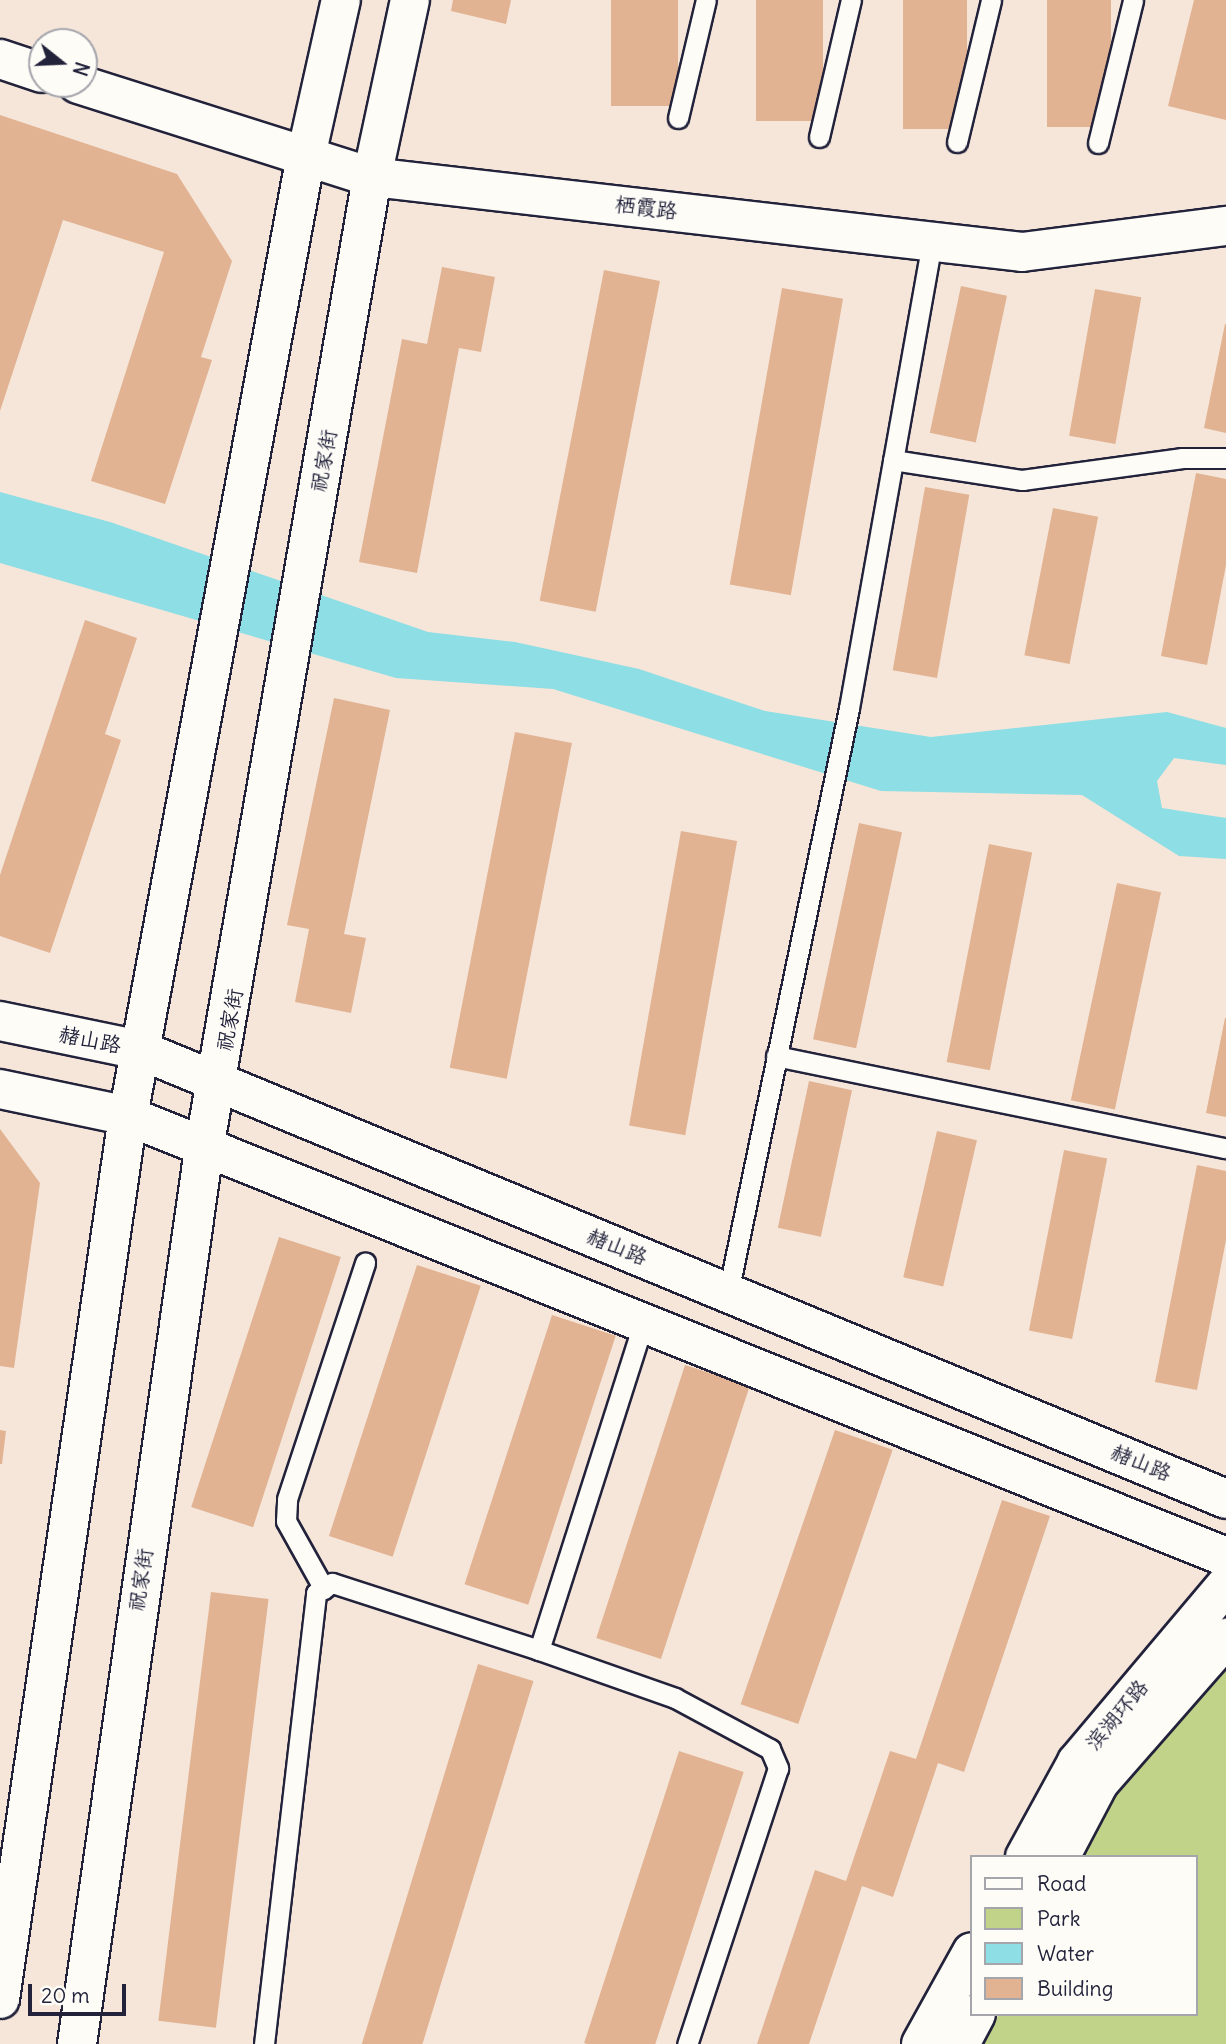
<!DOCTYPE html>
<html>
<head>
<meta charset="utf-8">
<style>
	body { margin:0 }
	#map { position:relative; width:1226px; height:2044px; overflow:hidden; background:#f5e6d9; font-family:Delius,"LXGW WenKai TC",sans-serif }
	div>[style] { position:absolute }
	[style*='--x'] { left:calc(var(--x)*1px); top:calc(var(--y)*1px); width:calc(var(--w)*1px); rotate:calc(var(--a)*1deg) }
	.green>* { inset:0; background:#c0d388 }
	.water>* { inset:0; background:#8ddee5 }
	.building>* { inset:0; background:#e2b393; transform-origin:0 0 }
	.roads { filter:drop-shadow(2px 0 #22223b) drop-shadow(-2px 0 #22223b) drop-shadow(0 2px #22223b) drop-shadow(0 -2px #22223b) }
	.service>* { height:19px; margin:-9.5px; padding:0 9.5px; transform-origin:9.5px; border-radius:9.5px; background:#fdfcf7 }
	.minor>* { height:38px; margin:-19px; padding:0 19px; transform-origin:19px; border-radius:19px; background:#fdfcf7 }
	.tertiary>* { height:38px; margin:-19px; padding:0 19px; transform-origin:19px; border-radius:19px; background:#fdfcf7 }
	span { translate:-50% -50%; white-space:nowrap; text-align:center; line-height:1.15; -webkit-text-stroke:6px #fdfcf7; paint-order:stroke }
	.street-label { font-size:21px; color:#22223b }
	.legend { position:absolute; left:970px; top:1855px; width:228px; height:161px; box-sizing:border-box; background:#fdfcf7; border:2px solid #a5a5ac; margin:0; padding:9px 12px; list-style:none; font-size:21px; color:#22223b }
	.legend li { display:flex; align-items:center; gap:14px; height:35px }
	.legend b { width:35px; border:2px solid #a5a5ac }
	.north { position:absolute; left:28px; top:28px; width:70px; height:70px; box-sizing:border-box; background:#fdfcf7; border:2px solid #a5a5ac; border-radius:50%; rotate:108deg; font-size:19px; font-weight:700; line-height:28px; text-align:center; color:#22223b }
	.north::after { content:''; display:block; margin:auto; width:24px; height:32px; background:#22223b; clip-path:polygon(50% 0,100% 100%,50% 72%,0 100%) }
	.scale { position:absolute; left:28px; top:1984px; width:98px; height:32px; box-sizing:border-box; border:4px solid #22223b; border-top:0; padding-left:9px; font-size:21px; line-height:24px; white-space:nowrap; color:#22223b; -webkit-text-stroke:5px #fdfcf7; paint-order:stroke }
</style>
</head>
<body>
<div id="map">
	<div class="green">
		<i style="clip-path:polygon(1226px 1665px,1226px 2044px,984px 2044px,999px 2014px,1196px 2014px,1196px 1857px,1076px 1857px,1099px 1808px)"></i>
	</div>
	<div class="water">
		<i style="clip-path:polygon(0 492px,110px 522px,428px 632px,515px 642px,639px 669px,765px 711px,931px 737px,1167px 712px,1226px 728px,1226px 765px,1174px 758px,1157px 781px,1162px 808px,1226px 818px,1226px 859px,1179px 856px,1082px 795px,881px 791px,553px 689px,396px 678px,0 563px)"></i>
	</div>
	<div class="building">
		<i style="clip-path:polygon(453px 0,511px 0,506px 24px,451px 11px)"></i>
		<i style="left:611px;top:0;width:67px;height:106px"></i>
		<i style="left:756px;top:0;width:67px;height:121px"></i>
		<i style="left:903px;top:0;width:64px;height:129px"></i>
		<i style="left:1047px;top:0;width:64px;height:127px"></i>
		<i style="clip-path:polygon(1194px 0,1226px 0,1226px 120px,1168px 106px)"></i>
		<i style="clip-path:polygon(0 115px,177px 174px,232px 261px,201px 357px,212px 360px,165px 504px,91px 481px,164px 252px,63px 220px,0 411px)"></i>
		<i style="clip-path:polygon(442px 267px,495px 277px,481px 352px,459px 348px,417px 573px,359px 562px,402px 339px,427px 344px)"></i>
		<i style="left:604px;top:270px;width:57px;height:337px;rotate:11deg"></i>
		<i style="left:961px;top:286px;width:47px;height:150px;rotate:12deg"></i>
		<i style="left:782px;top:288px;width:62px;height:301px;rotate:10deg"></i>
		<i style="left:1095px;top:289px;width:47px;height:149px;rotate:10deg"></i>
		<i style="clip-path:polygon(1225px 324px,1226px 324px,1226px 433px,1204px 428px)"></i>
		<i style="clip-path:polygon(1196px 473px,1226px 479px,1226px 565px,1207px 665px,1161px 656px)"></i>
		<i style="left:925px;top:487px;width:45px;height:186px;rotate:10deg"></i>
		<i style="left:1053px;top:508px;width:46px;height:150px;rotate:11deg"></i>
		<i style="clip-path:polygon(85px 620px,137px 638px,105px 734px,121px 740px,50px 953px,0 936px,0 875px)"></i>
		<i style="clip-path:polygon(334px 698px,390px 710px,344px 934px,366px 938px,351px 1013px,295px 1002px,309px 929px,287px 925px)"></i>
		<i style="left:515px;top:732px;width:58px;height:342px;rotate:11deg"></i>
		<i style="left:859px;top:823px;width:44px;height:221px;rotate:12deg"></i>
		<i style="left:681px;top:831px;width:57px;height:299px;rotate:10deg"></i>
		<i style="left:989px;top:844px;width:44px;height:222px;rotate:11deg"></i>
		<i style="left:1117px;top:883px;width:45px;height:222px;rotate:12deg"></i>
		<i style="clip-path:polygon(1225px 1018px,1226px 1018px,1226px 1117px,1206px 1113px)"></i>
		<i style="left:809px;top:1081px;width:44px;height:150px;rotate:12deg"></i>
		<i style="clip-path:polygon(0 1129px,40px 1183px,14px 1368px,0 1366px)"></i>
		<i style="left:937px;top:1131px;width:41px;height:150px;rotate:13deg"></i>
		<i style="left:1064px;top:1150px;width:44px;height:184px;rotate:11deg"></i>
		<i style="clip-path:polygon(1197px 1165px,1226px 1171px,1226px 1240px,1197px 1390px,1155px 1382px)"></i>
		<i style="left:279px;top:1237px;width:65px;height:284px;rotate:18deg"></i>
		<i style="left:417px;top:1265px;width:67px;height:285px;rotate:18deg"></i>
		<i style="left:552px;top:1315px;width:67px;height:283px;rotate:18deg"></i>
		<i style="left:685px;top:1365px;width:68px;height:287px;rotate:18deg"></i>
		<i style="clip-path:polygon(0 1430px,6px 1431px,2px 1464px,0 1464px)"></i>
		<i style="left:835px;top:1430px;width:61px;height:290px;rotate:19deg"></i>
		<i style="clip-path:polygon(1002px 1500px,1050px 1516px,964px 1772px,938px 1763px,893px 1897px,862px 1886px,809px 2044px,757px 2044px,815px 1870px,846px 1881px,890px 1751px,916px 1759px)"></i>
		<i style="left:211px;top:1592px;width:58px;height:432px;rotate:7deg"></i>
		<i style="left:478px;top:1664px;width:58px;height:400px;rotate:17deg"></i>
		<i style="left:679px;top:1751px;width:68px;height:307px;rotate:18deg"></i>
	</div>
	<div class="roads">
		<div class="service">
			<i style="--x:678;--y:118;--w:121;--a:-76.7"></i>
			<i style="--x:819;--y:137;--w:141;--a:-76.9"></i>
			<i style="--x:957;--y:142;--w:146;--a:-76.5"></i>
			<i style="--x:1098;--y:143;--w:147;--a:-76.2"></i>
			<i style="--x:893;--y:460;--w:131;--a:8.8"></i>
			<i style="--x:1022;--y:480;--w:162;--a:-7.8"></i>
			<i style="--x:1182;--y:458;--w:44;--a:0"></i>
			<i style="--x:776;--y:1056;--w:459;--a:11.6"></i>
			<i style="--x:728;--y:1293;--w:597;--a:-78.31"></i>
			<i style="--x:849;--y:708;--w:474;--a:-79.9"></i>
			<i style="--x:324;--y:1589;--w:78;--a:-119.2"></i>
			<i style="--x:286;--y:1521;--w:22;--a:-87"></i>
			<i style="--x:287;--y:1499;--w:249;--a:-71.7"></i>
			<i style="--x:539;--y:1650;--w:144;--a:19.4"></i>
			<i style="--x:675;--y:1698;--w:108;--a:28.2"></i>
			<i style="--x:770;--y:1749;--w:21;--a:67"></i>
			<i style="--x:778;--y:1768;--w:291;--a:108.2"></i>
			<i style="--x:264;--y:2044;--w:454;--a:-83.4"></i>
			<i style="--x:316;--y:1593;--w:19;--a:-32"></i>
			<i style="--x:332;--y:1583;--w:218;--a:17.9"></i>
			<i style="--x:539;--y:1650;--w:342;--a:-72.3"></i>
		</div>
		<div class="minor">
			<i style="--x:0;--y:59;--w:44;--a:18.4"></i>
			<i style="--x:78;--y:84;--w:308;--a:17.6"></i>
			<i style="--x:372;--y:177;--w:654;--a:6.58"></i>
			<i style="--x:1022;--y:252;--w:206;--a:-7.3"></i>
		</div>
		<div class="tertiary">
			<i style="--x:0;--y:1021;--w:143;--a:11.7"></i>
			<i style="--x:140;--y:1050;--w:1175;--a:22.46"></i>
			<i style="--x:0;--y:1089;--w:131;--a:11.9"></i>
			<i style="--x:128;--y:1116;--w:1183;--a:21.88"></i>
			<i style="--x:1025;--y:1857;--w:108;--a:-61.3"></i>
			<i style="--x:1077;--y:1762;--w:231;--a:-49.9"></i>
			<i style="--x:1060;--y:1857;--w:84;--a:-62.2"></i>
			<i style="--x:1099;--y:1783;--w:193;--a:-48.8"></i>
			<i style="--x:0;--y:1999;--w:892;--a:-81.75"></i>
			<i style="--x:128;--y:1116;--w:976;--a:-79.5"></i>
			<i style="--x:306;--y:156;--w:160;--a:-77.4"></i>
			<i style="--x:77;--y:2044;--w:904;--a:-81.92"></i>
			<i style="--x:204;--y:1149;--w:986;--a:-80.19"></i>
			<i style="--x:372;--y:177;--w:181;--a:-77.9"></i>
			<i style="--x:921;--y:2044;--w:105;--a:-61"></i>
			<i style="--x:960;--y:2044;--w:34;--a:-62"></i>
		</div>
	</div>
	<div class="street-label">
		<span style="left:646px;top:208px;rotate:7deg">栖霞路</span>
		<span style="left:324px;top:461px;rotate:-80deg">祝家街</span>
		<span style="left:230px;top:1020px;rotate:-80deg">祝家街</span>
		<span style="left:90px;top:1040px;rotate:11deg">赭山路</span>
		<span style="left:617px;top:1247px;rotate:22deg">赭山路</span>
		<span style="left:1141px;top:1463px;rotate:22deg">赭山路</span>
		<span style="left:141px;top:1580px;rotate:-82deg">祝家街</span>
		<span style="left:1117px;top:1715px;rotate:-50deg">滨湖环路</span>
	</div>
	<ul class="legend">
	<li><b style="height:9px;background:#fdfcf7"></b>Road</li>
	<li><b style="height:19px;background:#c0d388"></b>Park</li>
	<li><b style="height:19px;background:#8ddee5"></b>Water</li>
	<li><b style="height:19px;background:#e2b393"></b>Building</li>
	</ul>
	<div class="north">N</div>
	<div class="scale">20 m</div>
</div>
</body>
</html>
